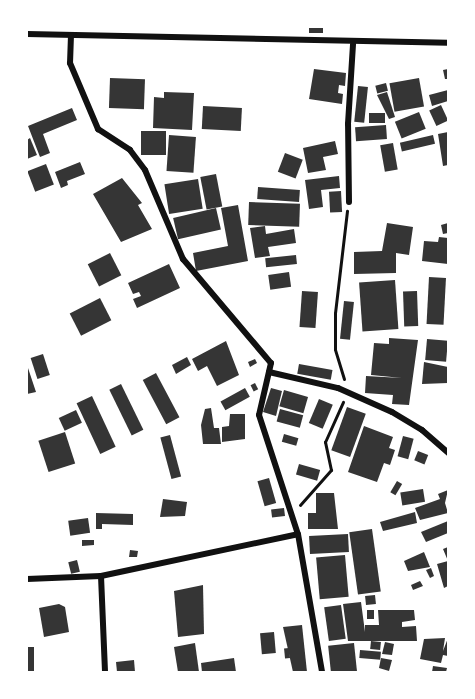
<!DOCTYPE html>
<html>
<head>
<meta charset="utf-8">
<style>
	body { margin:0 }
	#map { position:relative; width:475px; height:699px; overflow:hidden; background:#fff; font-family:Karla,sans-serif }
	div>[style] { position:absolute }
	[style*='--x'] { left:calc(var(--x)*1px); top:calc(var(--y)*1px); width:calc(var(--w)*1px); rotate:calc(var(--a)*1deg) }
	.building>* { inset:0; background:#353535; transform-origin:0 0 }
	.path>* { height:3px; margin:-1.5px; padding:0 1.5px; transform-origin:1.5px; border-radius:1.5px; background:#111 }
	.minor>* { height:6px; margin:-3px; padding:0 3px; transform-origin:3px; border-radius:3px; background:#111 }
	span { translate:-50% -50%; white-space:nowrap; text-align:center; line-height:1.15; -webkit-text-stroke:4.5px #fff; paint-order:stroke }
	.frame { position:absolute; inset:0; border:28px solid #fff; pointer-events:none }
</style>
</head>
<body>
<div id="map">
	<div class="building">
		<i style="left:309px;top:27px;width:14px;height:6px"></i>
		<i style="clip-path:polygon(314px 69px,346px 73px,345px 86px,339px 85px,338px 93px,343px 94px,342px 104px,309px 99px)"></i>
		<i style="clip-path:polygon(448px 69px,448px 79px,445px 79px,443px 70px)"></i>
		<i style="left:110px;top:78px;width:35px;height:30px;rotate:2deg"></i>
		<i style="left:419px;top:78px;width:29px;height:30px;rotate:80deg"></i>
		<i style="left:386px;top:83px;width:8px;height:11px;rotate:76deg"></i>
		<i style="left:358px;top:86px;width:10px;height:36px;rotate:6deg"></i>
		<i style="clip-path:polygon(448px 90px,448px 101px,432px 106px,429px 95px)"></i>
		<i style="clip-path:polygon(164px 92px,194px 93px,192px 130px,153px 128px,154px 97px,164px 98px)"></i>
		<i style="clip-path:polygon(387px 92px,395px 117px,389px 119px,377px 95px)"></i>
		<i style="left:441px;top:105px;width:17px;height:13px;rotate:65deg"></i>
		<i style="left:203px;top:106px;width:39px;height:23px;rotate:3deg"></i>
		<i style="clip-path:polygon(72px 108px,77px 120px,43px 134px,50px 153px,40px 157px,28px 126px)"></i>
		<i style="left:419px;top:112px;width:18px;height:26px;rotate:68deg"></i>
		<i style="left:369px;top:113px;width:16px;height:10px"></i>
		<i style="left:386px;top:125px;width:14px;height:31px;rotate:86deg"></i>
		<i style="left:166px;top:131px;width:24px;height:25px;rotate:90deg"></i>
		<i style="clip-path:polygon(448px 132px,448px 165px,443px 166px,438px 134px)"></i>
		<i style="left:169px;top:135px;width:27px;height:36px;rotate:4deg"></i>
		<i style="left:433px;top:135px;width:9px;height:34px;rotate:77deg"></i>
		<i style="clip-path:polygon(30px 138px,37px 155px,27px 159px,27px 140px)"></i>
		<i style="clip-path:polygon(335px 141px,338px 154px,323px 157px,326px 170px,308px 173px,303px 148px)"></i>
		<i style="left:393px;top:143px;width:27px;height:13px;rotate:80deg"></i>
		<i style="left:285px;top:153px;width:19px;height:20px;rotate:21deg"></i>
		<i style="clip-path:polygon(80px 162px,85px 174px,67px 181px,68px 185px,61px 188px,55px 172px)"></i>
		<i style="left:46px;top:164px;width:22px;height:20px;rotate:69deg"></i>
		<i style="left:216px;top:174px;width:33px;height:16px;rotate:79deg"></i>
		<i style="clip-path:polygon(339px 176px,340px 188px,321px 190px,323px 207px,309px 209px,305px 180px)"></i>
		<i style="clip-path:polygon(122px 178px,142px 203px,138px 205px,152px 229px,121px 242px,93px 194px)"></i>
		<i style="left:198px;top:179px;width:30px;height:34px;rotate:81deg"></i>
		<i style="left:258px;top:187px;width:42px;height:12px;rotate:4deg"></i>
		<i style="left:341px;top:191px;width:21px;height:12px;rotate:87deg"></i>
		<i style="left:249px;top:202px;width:51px;height:23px;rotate:2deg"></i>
		<i style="clip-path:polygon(238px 205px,248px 261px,196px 271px,193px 253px,228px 246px,221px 208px)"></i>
		<i style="left:216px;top:208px;width:22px;height:44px;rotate:77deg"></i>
		<i style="clip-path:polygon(387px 223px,413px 227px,409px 255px,396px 253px,396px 273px,354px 274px,354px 252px,382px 251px)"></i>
		<i style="clip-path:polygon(448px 223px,448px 233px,443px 234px,441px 225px)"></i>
		<i style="clip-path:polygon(265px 226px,266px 234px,294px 229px,296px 243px,268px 247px,270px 256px,255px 258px,250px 228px)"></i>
		<i style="clip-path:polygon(439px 237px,448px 238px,448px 264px,422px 261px,424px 241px,438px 242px)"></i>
		<i style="left:110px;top:253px;width:25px;height:25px;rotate:63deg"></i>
		<i style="left:296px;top:255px;width:9px;height:31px;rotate:84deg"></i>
		<i style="clip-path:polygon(169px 264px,180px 288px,137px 308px,133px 299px,141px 296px,139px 292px,133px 294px,128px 283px)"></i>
		<i style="left:289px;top:272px;width:15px;height:21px;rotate:82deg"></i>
		<i style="left:429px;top:277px;width:17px;height:47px;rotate:3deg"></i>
		<i style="left:395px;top:280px;width:49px;height:36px;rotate:86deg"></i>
		<i style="left:302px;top:291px;width:16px;height:36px;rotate:4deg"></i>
		<i style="left:417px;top:291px;width:35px;height:14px;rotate:88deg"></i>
		<i style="left:100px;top:298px;width:25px;height:34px;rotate:63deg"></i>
		<i style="left:344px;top:301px;width:10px;height:38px;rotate:6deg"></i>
		<i style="clip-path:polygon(389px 338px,418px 340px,409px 405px,392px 404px,393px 395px,365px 393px,366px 376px,402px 378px,371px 375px,374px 343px,389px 344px)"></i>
		<i style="left:427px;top:339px;width:21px;height:21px;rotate:5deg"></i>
		<i style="clip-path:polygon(226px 341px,239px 375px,217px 386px,207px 366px,198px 371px,192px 359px)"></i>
		<i style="left:43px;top:354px;width:22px;height:13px;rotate:72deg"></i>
		<i style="clip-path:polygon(187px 357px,191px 365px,176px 374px,172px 365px)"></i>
		<i style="clip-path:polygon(255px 359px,257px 363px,250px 367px,248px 362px)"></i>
		<i style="clip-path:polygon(424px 362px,448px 367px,448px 383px,422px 384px)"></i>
		<i style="left:299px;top:364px;width:34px;height:10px;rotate:10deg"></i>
		<i style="clip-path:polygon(27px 365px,36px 392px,27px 394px)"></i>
		<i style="left:156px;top:373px;width:50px;height:15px;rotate:62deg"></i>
		<i style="left:255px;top:383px;width:7px;height:5px;rotate:63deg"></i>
		<i style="left:121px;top:384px;width:51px;height:13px;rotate:64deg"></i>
		<i style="left:245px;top:388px;width:10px;height:28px;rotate:61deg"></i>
		<i style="clip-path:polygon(271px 388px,282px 391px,276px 416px,263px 412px)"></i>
		<i style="left:284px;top:390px;width:25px;height:17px;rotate:16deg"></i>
		<i style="left:92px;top:396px;width:56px;height:17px;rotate:65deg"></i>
		<i style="left:319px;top:399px;width:15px;height:26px;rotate:23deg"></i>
		<i style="left:347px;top:407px;width:20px;height:46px;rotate:20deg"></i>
		<i style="clip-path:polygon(211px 408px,214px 428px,219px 428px,221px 444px,203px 444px,201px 425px,205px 409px)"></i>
		<i style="left:280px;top:409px;width:24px;height:13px;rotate:15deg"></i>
		<i style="left:76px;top:410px;width:14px;height:19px;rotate:65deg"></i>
		<i style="clip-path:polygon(230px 414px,245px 414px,245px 439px,222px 442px,222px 427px,229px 426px)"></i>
		<i style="clip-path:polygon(364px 426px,393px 437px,389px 448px,395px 450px,390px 465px,384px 463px,377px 482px,348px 472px)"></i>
		<i style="left:65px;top:432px;width:33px;height:28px;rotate:72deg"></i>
		<i style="left:284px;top:434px;width:15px;height:8px;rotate:16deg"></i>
		<i style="left:170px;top:435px;width:43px;height:10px;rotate:75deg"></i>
		<i style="left:403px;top:436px;width:11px;height:21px;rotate:15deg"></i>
		<i style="left:418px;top:451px;width:11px;height:10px;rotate:22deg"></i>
		<i style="left:299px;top:464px;width:22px;height:11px;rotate:16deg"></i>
		<i style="left:269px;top:478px;width:26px;height:12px;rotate:74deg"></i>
		<i style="left:397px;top:481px;width:6px;height:13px;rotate:31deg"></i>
		<i style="left:423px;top:489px;width:13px;height:23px;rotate:81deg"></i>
		<i style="clip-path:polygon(448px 490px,445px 503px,448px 513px,420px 520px,415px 508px,440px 499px,438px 494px)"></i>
		<i style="clip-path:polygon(316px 493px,334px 493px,338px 529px,308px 529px,308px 513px,316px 513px)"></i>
		<i style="clip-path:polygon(163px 499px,187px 502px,185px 516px,160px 517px)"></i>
		<i style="left:284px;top:508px;width:8px;height:13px;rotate:83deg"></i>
		<i style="clip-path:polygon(415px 512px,417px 523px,383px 531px,380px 522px)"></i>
		<i style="clip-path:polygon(96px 513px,133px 514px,133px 525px,102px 524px,102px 529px,96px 529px)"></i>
		<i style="left:88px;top:518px;width:15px;height:20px;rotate:82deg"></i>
		<i style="clip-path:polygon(448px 521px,448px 533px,426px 542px,421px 532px)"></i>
		<i style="left:372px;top:529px;width:63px;height:23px;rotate:82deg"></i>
		<i style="left:348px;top:534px;width:18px;height:39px;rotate:87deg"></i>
		<i style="clip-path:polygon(82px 540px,94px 540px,94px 545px,82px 546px)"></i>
		<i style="clip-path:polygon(448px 547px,448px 586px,444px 588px,437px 564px,448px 561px,443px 549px)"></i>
		<i style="clip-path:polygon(130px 550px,138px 551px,137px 557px,129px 557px)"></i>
		<i style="clip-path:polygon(424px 552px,430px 567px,408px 571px,404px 561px)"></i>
		<i style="left:345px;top:555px;width:42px;height:29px;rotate:85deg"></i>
		<i style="left:77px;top:560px;width:12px;height:9px;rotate:76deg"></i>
		<i style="clip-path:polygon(431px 568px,434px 576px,430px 578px,426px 570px)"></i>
		<i style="clip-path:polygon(420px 581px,423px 586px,413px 590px,411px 585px)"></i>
		<i style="clip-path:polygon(203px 585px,204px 634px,178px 637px,174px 591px)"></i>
		<i style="left:375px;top:595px;width:9px;height:10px;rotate:84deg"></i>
		<i style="clip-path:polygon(361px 602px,365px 632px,365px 625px,379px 625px,378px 610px,414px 610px,415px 620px,402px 622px,402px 627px,416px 626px,417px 641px,348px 641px,343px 604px)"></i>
		<i style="clip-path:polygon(59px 604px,65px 607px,69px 632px,44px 637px,39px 608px)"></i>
		<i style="left:341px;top:605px;width:34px;height:17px;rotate:82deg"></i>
		<i style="left:367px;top:610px;width:7px;height:9px"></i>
		<i style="clip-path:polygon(302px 625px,307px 672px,293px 672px,283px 627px)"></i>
		<i style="left:274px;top:632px;width:21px;height:14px;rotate:85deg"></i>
		<i style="clip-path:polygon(445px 638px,443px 651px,448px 638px,448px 656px,443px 655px,441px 663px,420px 659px,424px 639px)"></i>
		<i style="left:371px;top:641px;width:10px;height:8px;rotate:6deg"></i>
		<i style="clip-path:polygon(385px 642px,394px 644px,392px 655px,382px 654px)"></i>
		<i style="clip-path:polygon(195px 643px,199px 672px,178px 672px,174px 647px)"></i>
		<i style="left:354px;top:643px;width:29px;height:26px;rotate:84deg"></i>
		<i style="left:34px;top:647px;width:25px;height:7px;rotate:90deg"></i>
		<i style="left:289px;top:648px;width:10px;height:5px;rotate:84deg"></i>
		<i style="left:360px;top:650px;width:21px;height:8px;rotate:5deg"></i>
		<i style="clip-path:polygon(234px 658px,236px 672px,202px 672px,201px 663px)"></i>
		<i style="clip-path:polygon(381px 658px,392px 660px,389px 671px,379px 668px)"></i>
		<i style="clip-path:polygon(134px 660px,135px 672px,117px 672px,116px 662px)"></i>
		<i style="clip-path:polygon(433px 666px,447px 668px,446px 672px,432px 672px)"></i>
	</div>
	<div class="path">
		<i style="--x:344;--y:379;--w:31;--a:-107"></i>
		<i style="--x:335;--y:349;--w:36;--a:-90"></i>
		<i style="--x:335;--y:313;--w:103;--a:-83.3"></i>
		<i style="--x:300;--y:505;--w:47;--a:-48.5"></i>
		<i style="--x:331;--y:470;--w:29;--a:-102"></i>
		<i style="--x:325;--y:442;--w:44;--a:-65.8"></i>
	</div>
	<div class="minor">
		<i style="--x:27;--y:34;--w:421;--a:1.2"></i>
		<i style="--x:71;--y:35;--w:28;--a:92"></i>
		<i style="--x:70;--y:63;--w:72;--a:67"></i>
		<i style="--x:98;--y:129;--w:38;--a:33"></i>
		<i style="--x:130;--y:150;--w:25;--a:53"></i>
		<i style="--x:145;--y:170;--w:97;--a:66.9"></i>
		<i style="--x:183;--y:259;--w:136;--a:49.8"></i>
		<i style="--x:271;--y:363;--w:53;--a:103"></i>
		<i style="--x:259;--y:415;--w:125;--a:71.9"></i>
		<i style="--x:298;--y:534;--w:140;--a:80.1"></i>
		<i style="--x:349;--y:202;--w:78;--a:-90.7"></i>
		<i style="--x:348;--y:124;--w:80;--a:-86.4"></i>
		<i style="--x:269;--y:372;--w:71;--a:13.1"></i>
		<i style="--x:338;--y:388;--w:59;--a:24"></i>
		<i style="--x:392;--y:412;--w:35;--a:31"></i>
		<i style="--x:422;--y:430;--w:35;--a:41"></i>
		<i style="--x:101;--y:576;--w:96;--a:87.6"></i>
		<i style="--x:27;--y:579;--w:74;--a:-2.3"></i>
		<i style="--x:101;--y:576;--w:201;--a:-12"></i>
	</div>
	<div class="frame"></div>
</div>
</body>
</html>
